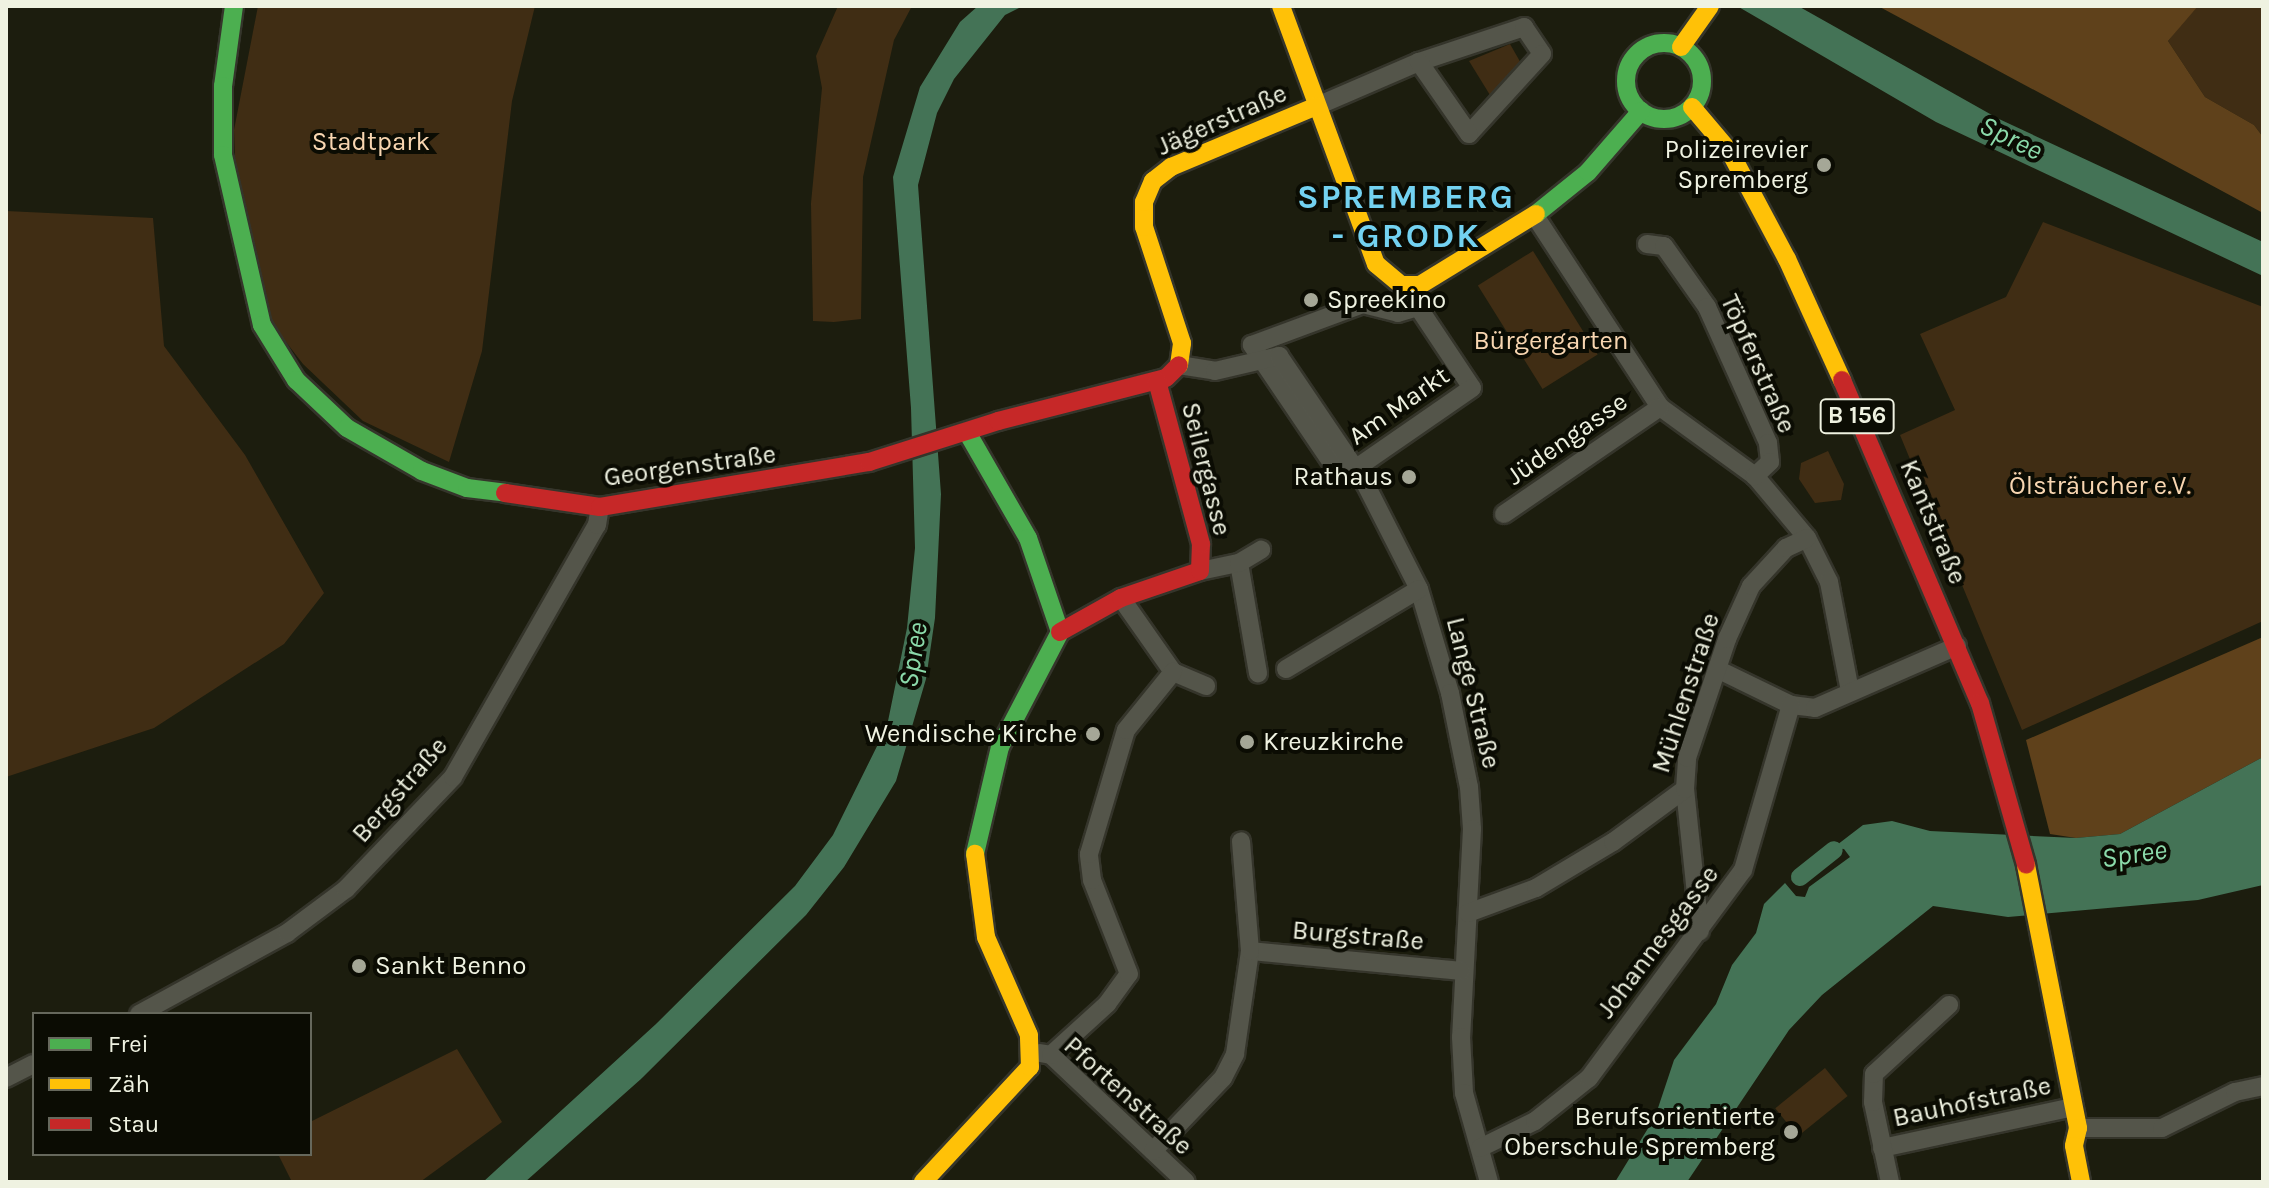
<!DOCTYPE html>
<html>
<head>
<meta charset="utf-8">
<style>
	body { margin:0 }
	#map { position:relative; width:2269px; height:1188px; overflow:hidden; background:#1c1d0e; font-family:Karla,sans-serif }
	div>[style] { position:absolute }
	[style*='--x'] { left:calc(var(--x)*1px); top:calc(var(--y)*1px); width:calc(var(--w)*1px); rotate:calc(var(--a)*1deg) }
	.green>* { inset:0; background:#402d14; transform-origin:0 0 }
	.forest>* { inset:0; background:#5f411b }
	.water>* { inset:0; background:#447356 }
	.canal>* { height:18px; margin:-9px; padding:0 9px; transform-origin:9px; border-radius:9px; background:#447356 }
	.roads { filter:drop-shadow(2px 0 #35352b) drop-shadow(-2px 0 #35352b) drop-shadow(0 2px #35352b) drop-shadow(0 -2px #35352b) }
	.street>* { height:18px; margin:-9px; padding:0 9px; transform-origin:9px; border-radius:9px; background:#54554a }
	.fast>* { height:18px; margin:-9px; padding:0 9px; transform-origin:9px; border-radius:9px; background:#4caf50 }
	.fast>.ring { margin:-9px; padding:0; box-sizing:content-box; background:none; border:18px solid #4caf50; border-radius:50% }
	.slow>* { height:18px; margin:-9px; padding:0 9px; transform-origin:9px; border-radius:9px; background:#ffc107 }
	.jam>* { height:18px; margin:-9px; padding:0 9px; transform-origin:9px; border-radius:9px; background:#c62828 }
	.dots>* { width:22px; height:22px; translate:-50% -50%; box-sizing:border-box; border:4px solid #0b0c03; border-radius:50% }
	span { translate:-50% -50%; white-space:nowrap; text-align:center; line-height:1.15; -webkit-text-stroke:8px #0b0c03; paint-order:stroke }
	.shield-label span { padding:2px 6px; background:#0b0c03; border:2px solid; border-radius:6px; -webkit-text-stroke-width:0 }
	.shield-label { font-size:24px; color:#eff2e1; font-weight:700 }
	.street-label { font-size:26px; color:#eff2e1 }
	.park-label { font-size:26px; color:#f8d6b1 }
	.poi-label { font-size:26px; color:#eff2e1 }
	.right { translate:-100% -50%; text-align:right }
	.left { translate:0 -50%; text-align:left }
	.water-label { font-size:28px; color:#8bdaaa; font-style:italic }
	.district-label { font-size:34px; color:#73d2f1; font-weight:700; letter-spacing:2px }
	.frame { position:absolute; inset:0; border:8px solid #eff2e1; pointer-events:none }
	.legend { position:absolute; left:32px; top:1012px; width:280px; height:144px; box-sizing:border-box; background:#0b0c03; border:2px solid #66685c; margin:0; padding:10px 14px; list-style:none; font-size:24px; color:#eff2e1 }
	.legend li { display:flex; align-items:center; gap:16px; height:40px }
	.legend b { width:40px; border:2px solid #66685c }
</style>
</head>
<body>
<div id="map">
	<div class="green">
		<i style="clip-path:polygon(258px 6px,535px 6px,512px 101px,482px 351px,449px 462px,363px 421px,303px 364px,272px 324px,236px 184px,234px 130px)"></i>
		<i style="clip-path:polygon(838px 6px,912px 6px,894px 40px,863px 177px,861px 319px,834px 322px,813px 321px,811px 203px,822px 88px,816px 56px)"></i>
		<i style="clip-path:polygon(2196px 6px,2263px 6px,2263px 137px,2254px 125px,2205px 97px,2168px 41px)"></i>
		<i style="clip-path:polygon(1510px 44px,1522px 65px,1490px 95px,1469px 61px)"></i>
		<i style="clip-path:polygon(6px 211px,153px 218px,164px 346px,245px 455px,324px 593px,284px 644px,154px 728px,6px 777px)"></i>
		<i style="clip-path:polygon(2043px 222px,2263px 307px,2263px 621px,2022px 730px,1900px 435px,1955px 410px,1920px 334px,2006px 297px)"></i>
		<i style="left:1533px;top:251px;width:122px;height:65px;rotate:58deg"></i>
		<i style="clip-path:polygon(1828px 451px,1844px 484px,1841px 500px,1815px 503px,1799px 479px,1801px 463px)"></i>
		<i style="clip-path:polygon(457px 1049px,502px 1122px,420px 1182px,292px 1182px,278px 1154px,310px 1154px,310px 1122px)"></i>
		<i style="left:1825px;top:1068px;width:36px;height:64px;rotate:51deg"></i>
	</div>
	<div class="forest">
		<i style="clip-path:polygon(1878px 6px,2198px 6px,2168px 41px,2205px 97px,2254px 125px,2263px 137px,2263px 213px)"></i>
		<i style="clip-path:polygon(2263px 637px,2263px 757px,2120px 834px,2076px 838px,2050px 834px,2026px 740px)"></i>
	</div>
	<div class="water">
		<i style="clip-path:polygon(978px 6px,1023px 6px,1005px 15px,954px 79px,937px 113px,918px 185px,941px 494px,935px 618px,926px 679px,896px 781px,844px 867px,806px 915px,641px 1079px,525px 1182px,483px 1182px,656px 1024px,795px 886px,833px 835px,887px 726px,907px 628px,915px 548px,911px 408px,893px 177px,920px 87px,960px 22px)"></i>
		<i style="clip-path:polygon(1737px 6px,1798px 6px,1999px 119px,2263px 242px,2263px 276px,1936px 122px)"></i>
		<i style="clip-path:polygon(2263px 757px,2263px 885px,2198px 900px,2008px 917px,1933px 906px,1822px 995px,1789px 1030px,1687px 1182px,1615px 1182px,1655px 1117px,1674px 1060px,1716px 1004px,1732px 965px,1756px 933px,1764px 904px,1785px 883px,1796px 896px,1805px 897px,1809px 887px,1850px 857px,1844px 849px,1833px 848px,1863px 825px,1892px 821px,1930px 831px,2076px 838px,2120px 834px)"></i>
	</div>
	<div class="canal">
		<i style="--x:1800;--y:877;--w:43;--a:-38.5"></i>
	</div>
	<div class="roads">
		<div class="street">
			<i style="--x:1317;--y:106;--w:111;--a:-23.3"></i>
			<i style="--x:1419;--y:62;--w:111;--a:-18.4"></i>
			<i style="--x:1524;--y:27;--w:32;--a:56"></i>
			<i style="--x:1542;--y:54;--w:108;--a:132.4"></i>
			<i style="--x:1469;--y:134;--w:88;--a:-124.8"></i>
			<i style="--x:1535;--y:216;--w:228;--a:56.8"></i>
			<i style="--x:1660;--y:407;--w:117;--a:36"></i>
			<i style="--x:1755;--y:476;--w:81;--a:50"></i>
			<i style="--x:1807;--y:538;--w:49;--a:63.4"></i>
			<i style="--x:1829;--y:582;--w:111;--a:79.1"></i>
			<i style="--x:1647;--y:244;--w:17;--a:7"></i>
			<i style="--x:1664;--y:246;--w:75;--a:54.8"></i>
			<i style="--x:1707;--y:307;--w:149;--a:65.8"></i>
			<i style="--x:1768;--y:443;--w:19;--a:84"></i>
			<i style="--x:1770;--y:462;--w:21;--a:137"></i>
			<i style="--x:1363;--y:304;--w:36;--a:14"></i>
			<i style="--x:1398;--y:313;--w:21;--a:-17"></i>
			<i style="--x:1418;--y:307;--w:97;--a:56.3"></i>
			<i style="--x:1472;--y:388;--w:158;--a:145.3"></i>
			<i style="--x:1342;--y:478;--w:161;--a:-124.1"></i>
			<i style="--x:1252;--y:345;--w:118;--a:-20.3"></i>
			<i style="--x:1179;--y:365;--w:36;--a:9"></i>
			<i style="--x:1215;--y:371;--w:66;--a:-13.2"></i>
			<i style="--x:1279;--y:356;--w:153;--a:55.9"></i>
			<i style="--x:1365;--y:483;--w:119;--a:63"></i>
			<i style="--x:1419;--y:589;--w:109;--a:73.4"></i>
			<i style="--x:1450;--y:693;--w:96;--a:78.6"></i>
			<i style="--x:1469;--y:787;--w:42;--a:85.9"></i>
			<i style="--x:1472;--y:829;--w:208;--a:93"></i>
			<i style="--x:1461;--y:1037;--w:56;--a:86.9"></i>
			<i style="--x:1464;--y:1093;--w:92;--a:74.3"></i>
			<i style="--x:1504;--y:514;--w:189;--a:-34.4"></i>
			<i style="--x:1239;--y:563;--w:112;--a:80.2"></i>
			<i style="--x:1200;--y:571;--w:40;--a:-12"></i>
			<i style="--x:1239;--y:563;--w:26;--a:-31"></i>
			<i style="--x:1121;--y:598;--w:90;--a:54.9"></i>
			<i style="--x:1173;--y:672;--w:36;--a:23"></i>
			<i style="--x:1286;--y:669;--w:155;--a:-31"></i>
			<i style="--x:1717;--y:669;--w:82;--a:25.9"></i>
			<i style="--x:1791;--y:705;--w:24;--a:7"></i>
			<i style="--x:1815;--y:708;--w:155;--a:-23.6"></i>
			<i style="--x:1685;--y:789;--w:143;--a:84"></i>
			<i style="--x:1468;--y:913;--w:72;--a:-20.2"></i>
			<i style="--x:1536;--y:888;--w:90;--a:-30.9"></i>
			<i style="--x:1613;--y:842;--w:89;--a:-36.4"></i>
			<i style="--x:1685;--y:789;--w:31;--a:-86"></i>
			<i style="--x:1687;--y:758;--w:126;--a:-71.4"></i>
			<i style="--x:1727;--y:639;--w:58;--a:-65.6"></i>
			<i style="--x:1751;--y:586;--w:52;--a:-47.4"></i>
			<i style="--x:1786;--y:548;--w:23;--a:-25"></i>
			<i style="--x:1250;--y:951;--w:212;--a:5.4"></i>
			<i style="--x:139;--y:1014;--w:169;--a:-28.7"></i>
			<i style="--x:287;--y:933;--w:74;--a:-36.7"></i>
			<i style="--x:346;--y:889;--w:155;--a:-46.3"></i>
			<i style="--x:453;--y:777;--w:290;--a:-60.3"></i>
			<i style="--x:597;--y:525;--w:18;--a:-81"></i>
			<i style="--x:1040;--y:1053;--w:11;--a:10"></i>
			<i style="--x:1051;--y:1055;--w:185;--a:43.3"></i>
			<i style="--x:1051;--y:1055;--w:76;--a:-42.3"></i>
			<i style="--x:1107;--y:1004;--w:37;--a:-54"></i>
			<i style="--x:1129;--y:974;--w:101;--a:-111.5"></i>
			<i style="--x:1092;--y:880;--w:26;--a:-97"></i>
			<i style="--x:1089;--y:854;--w:129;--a:-73.4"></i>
			<i style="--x:1126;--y:730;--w:75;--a:-51"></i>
			<i style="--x:6;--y:1078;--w:31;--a:-27"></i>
			<i style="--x:2078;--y:1128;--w:84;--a:0"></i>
			<i style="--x:2162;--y:1128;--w:81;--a:-26.3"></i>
			<i style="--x:2235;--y:1092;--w:29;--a:-12"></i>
			<i style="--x:1480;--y:1148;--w:61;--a:-26.1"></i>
			<i style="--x:1535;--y:1121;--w:69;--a:-38.5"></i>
			<i style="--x:1589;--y:1078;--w:259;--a:-53.5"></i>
			<i style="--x:1743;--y:870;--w:172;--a:-73.8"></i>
			<i style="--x:1882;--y:1148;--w:195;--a:-12.1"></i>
			<i style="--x:1153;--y:1151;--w:101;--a:-46.2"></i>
			<i style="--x:1223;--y:1078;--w:27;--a:-63"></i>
			<i style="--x:1235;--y:1054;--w:104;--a:-81.7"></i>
			<i style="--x:1250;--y:951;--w:110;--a:-94.7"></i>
			<i style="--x:1890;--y:1182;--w:82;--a:-102"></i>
			<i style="--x:1873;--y:1102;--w:28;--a:-88"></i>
			<i style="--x:1874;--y:1074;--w:102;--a:-42.6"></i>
		</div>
		<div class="fast">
			<i style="--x:234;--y:6;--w:81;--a:97.8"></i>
			<i style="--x:223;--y:86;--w:69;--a:90"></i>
			<i style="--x:223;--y:155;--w:174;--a:77.1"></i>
			<i style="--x:262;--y:325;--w:65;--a:58.3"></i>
			<i style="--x:296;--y:380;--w:70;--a:43.3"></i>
			<i style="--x:347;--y:428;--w:86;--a:29.8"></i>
			<i style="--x:422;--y:471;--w:48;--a:20.7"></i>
			<i style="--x:467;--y:488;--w:38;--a:7"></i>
			<i class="ring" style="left:1626px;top:43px;width:58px;height:58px"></i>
			<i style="--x:1536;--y:214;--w:67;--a:-38.9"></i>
			<i style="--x:1588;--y:172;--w:81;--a:-49"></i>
			<i style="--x:967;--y:432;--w:122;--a:60.1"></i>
			<i style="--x:1028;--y:538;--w:99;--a:71.2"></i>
			<i style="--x:1060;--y:632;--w:130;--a:117.6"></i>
			<i style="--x:1000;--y:747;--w:110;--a:103.2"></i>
		</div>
		<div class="slow">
			<i style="--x:1281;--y:6;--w:275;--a:69.8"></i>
			<i style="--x:1376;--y:264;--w:33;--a:40"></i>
			<i style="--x:1401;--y:285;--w:19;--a:0"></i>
			<i style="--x:1420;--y:285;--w:136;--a:-31.5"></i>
			<i style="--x:1681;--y:47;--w:50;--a:-54.7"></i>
			<i style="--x:1692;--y:107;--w:59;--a:49.8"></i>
			<i style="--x:1730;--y:152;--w:121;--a:62"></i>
			<i style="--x:1787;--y:259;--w:133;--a:65.6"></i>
			<i style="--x:1179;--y:365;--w:22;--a:-82"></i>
			<i style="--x:1182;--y:343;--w:122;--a:-108.1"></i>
			<i style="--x:1144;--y:227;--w:25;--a:-90"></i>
			<i style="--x:1144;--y:202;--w:23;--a:-67"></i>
			<i style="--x:1153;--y:181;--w:23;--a:-38"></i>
			<i style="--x:1171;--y:167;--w:158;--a:-22.7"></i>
			<i style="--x:2026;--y:865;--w:268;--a:78.8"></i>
			<i style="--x:2078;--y:1128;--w:18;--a:103"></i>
			<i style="--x:2074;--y:1146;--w:37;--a:79"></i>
			<i style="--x:923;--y:1182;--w:157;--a:-47.1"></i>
			<i style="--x:1030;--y:1067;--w:32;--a:-92"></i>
			<i style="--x:1029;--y:1035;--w:107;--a:-113.7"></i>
			<i style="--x:986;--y:937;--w:84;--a:-97.5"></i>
		</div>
		<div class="jam">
			<i style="--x:1842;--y:380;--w:351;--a:66.9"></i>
			<i style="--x:1980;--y:703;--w:168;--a:74.1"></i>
			<i style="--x:505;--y:493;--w:96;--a:8.4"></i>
			<i style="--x:600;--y:507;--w:273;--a:-9.5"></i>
			<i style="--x:869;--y:462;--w:135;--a:-17.6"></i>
			<i style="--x:998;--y:421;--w:173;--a:-14.4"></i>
			<i style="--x:1166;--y:378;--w:18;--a:-45"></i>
			<i style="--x:1060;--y:632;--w:70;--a:-29.1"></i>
			<i style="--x:1121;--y:598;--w:83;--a:-18.9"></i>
			<i style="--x:1200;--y:571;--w:27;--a:-88"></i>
			<i style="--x:1201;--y:544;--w:169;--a:-105.1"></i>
		</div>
	</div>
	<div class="dots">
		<i style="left:1824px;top:165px;background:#a5a797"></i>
		<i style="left:1311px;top:300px;background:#a5a797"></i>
		<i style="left:1409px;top:477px;background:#a5a797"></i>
		<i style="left:1093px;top:734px;background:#a5a797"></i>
		<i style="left:1247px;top:742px;background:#a5a797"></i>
		<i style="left:359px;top:966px;background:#a5a797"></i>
		<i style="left:1791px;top:1132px;background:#a5a797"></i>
	</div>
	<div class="shield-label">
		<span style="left:1857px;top:416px">B 156</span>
	</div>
	<div class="street-label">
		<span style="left:1222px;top:120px;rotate:-24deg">Jägerstraße</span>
		<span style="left:1758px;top:364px;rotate:66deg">Töpferstraße</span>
		<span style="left:1399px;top:406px;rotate:-35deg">Am Markt</span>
		<span style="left:1567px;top:439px;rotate:-35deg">Jüdengasse</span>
		<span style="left:690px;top:466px;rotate:-8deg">Georgenstraße</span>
		<span style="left:1206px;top:469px;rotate:76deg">Seilergasse</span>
		<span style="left:1933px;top:522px;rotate:67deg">Kantstraße</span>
		<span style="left:1473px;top:693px;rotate:76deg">Lange Straße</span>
		<span style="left:1686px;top:693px;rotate:-72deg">Mühlenstraße</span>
		<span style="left:400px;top:790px;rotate:-49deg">Bergstraße</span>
		<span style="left:1358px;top:936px;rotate:5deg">Burgstraße</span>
		<span style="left:1658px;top:942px;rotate:-53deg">Johannesgasse</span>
		<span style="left:1128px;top:1096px;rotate:42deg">Pfortenstraße</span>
		<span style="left:1972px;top:1102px;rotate:-12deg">Bauhofstraße</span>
	</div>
	<div class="park-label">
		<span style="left:371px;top:142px">Stadtpark</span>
		<span style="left:1551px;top:341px">Bürgergarten</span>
		<span style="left:2100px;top:486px">Ölsträucher e.V.</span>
	</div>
	<div class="poi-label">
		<span class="right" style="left:1808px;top:165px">Polizeirevier<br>Spremberg</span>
		<span class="left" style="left:1327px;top:300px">Spreekino</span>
		<span class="right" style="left:1393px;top:477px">Rathaus</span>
		<span class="right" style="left:1077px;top:734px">Wendische Kirche</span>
		<span class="left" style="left:1263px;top:742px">Kreuzkirche</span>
		<span class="left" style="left:375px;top:966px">Sankt Benno</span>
		<span class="right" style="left:1775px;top:1132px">Berufsorientierte<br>Oberschule Spremberg</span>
	</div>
	<div class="water-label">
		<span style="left:2011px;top:138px;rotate:26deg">Spree</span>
		<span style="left:913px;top:655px;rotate:-81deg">Spree</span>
		<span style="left:2134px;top:854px;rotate:-8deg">Spree</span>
	</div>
	<div class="district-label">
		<span style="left:1406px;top:217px">SPREMBERG<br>- GRODK</span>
	</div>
	<div class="frame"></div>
	<ul class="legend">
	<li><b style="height:10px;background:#4caf50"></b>Frei</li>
	<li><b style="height:10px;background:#ffc107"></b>Zäh</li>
	<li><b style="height:10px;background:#c62828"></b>Stau</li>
	</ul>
</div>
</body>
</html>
